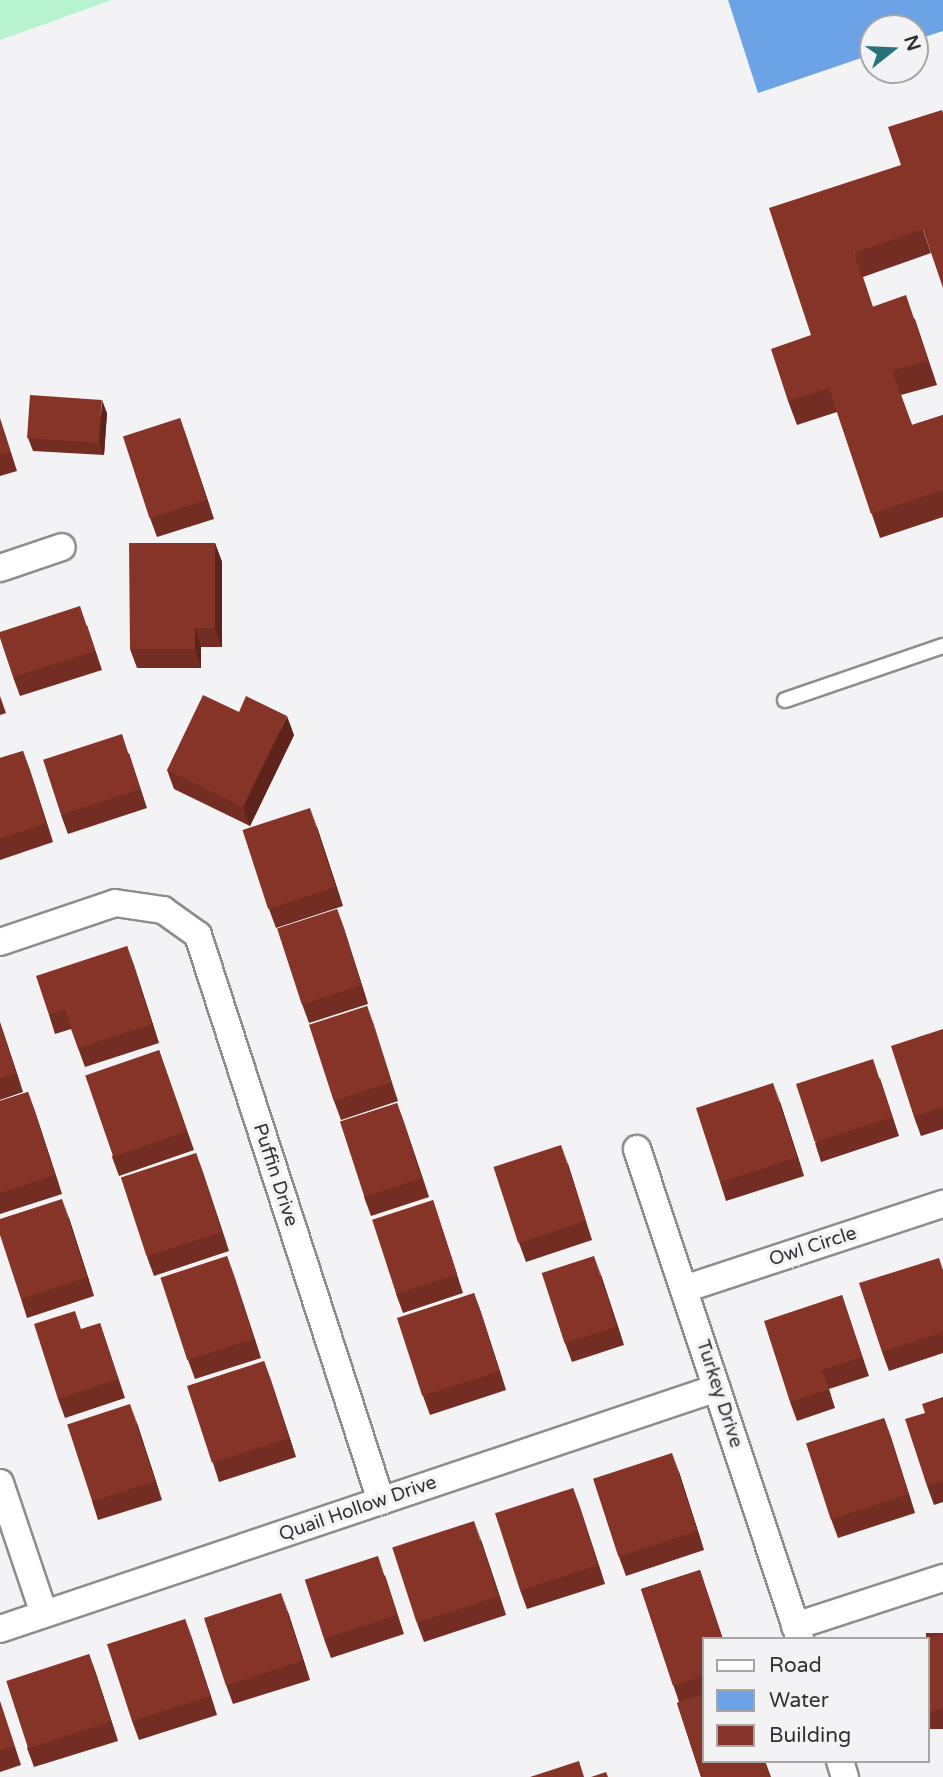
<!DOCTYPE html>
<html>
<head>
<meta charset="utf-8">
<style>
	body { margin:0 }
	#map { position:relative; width:943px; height:1777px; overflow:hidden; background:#f3f3f5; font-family:"Varela Round",sans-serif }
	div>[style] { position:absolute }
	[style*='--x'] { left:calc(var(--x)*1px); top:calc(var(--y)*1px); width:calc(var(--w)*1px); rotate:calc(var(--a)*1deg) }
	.green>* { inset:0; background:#b8f3d0 }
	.water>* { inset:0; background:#6ca3e7 }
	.roads { filter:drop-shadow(2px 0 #8d8d8f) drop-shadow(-2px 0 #8d8d8f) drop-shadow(0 2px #8d8d8f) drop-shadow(0 -2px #8d8d8f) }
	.lane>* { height:14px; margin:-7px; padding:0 7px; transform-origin:7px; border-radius:7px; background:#fff }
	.street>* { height:26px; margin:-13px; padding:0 13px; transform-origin:13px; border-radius:13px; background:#fff }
	.wall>* { inset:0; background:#742d22; transform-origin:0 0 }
	.shaded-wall>* { inset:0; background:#5e241c }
	.building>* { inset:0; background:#873428; transform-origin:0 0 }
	span { translate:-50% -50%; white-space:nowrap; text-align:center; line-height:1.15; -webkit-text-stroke:7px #f3f3f5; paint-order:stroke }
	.street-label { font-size:19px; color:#323232 }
	.legend { position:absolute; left:702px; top:1637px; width:228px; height:126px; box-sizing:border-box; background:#f3f3f5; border:2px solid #a6a6a7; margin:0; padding:9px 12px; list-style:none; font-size:21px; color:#323232 }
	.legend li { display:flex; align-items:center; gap:14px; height:35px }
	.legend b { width:35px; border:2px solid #a6a6a7 }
	.north { position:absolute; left:859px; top:14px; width:70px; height:70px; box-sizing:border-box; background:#f3f3f5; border:2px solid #a6a6a7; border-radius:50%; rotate:72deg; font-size:19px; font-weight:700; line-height:28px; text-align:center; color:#323232 }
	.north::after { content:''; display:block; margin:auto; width:24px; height:32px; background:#29727a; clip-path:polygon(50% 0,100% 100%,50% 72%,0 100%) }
</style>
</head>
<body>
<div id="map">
	<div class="green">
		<i style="clip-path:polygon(0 0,112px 0,0 40px)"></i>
	</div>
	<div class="water">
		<i style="clip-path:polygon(728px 0,943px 0,943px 31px,915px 40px,915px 28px,873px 28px,873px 54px,758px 93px)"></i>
	</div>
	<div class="roads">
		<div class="lane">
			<i style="--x:785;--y:700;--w:167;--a:-18.9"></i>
		</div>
		<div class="street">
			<i style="--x:0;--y:568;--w:65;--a:-18.7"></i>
			<i style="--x:0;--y:942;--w:121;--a:-18.7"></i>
			<i style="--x:115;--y:903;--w:49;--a:8.3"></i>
			<i style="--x:163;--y:910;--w:43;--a:35.5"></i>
			<i style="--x:198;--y:935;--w:595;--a:72.08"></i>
			<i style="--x:637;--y:1149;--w:516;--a:71.6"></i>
			<i style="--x:684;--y:1289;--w:273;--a:-18.2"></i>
			<i style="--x:0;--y:1483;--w:138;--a:71.4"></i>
			<i style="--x:795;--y:1626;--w:156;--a:-18"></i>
			<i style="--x:0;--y:1629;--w:756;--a:-18.58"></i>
			<i style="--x:840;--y:1761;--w:17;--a:73"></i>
		</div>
	</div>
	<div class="wall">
		<i style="clip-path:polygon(901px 165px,931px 253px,863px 277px,873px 307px,915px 319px,937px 385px,901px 395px,912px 425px,943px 415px,943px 517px,880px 538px,837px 412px,797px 425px,788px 401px,811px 335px)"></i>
		<i style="clip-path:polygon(107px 413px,104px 455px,33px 451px,28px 438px)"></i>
		<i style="clip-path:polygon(0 418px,17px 471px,0 476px)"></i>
		<i style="clip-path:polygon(180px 418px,214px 519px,157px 537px,150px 518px)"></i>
		<i style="clip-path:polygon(215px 543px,222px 562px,222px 647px,201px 647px,201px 668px,137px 668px,130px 649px)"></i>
		<i style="clip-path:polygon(87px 625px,102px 670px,20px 696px,13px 677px)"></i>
		<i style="clip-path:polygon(0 696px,6px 713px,0 715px)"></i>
		<i style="clip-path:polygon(239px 712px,294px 735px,250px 826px,174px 789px,167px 770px)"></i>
		<i style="clip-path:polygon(23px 751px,53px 842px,0 860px,0 758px)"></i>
		<i style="clip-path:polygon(129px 753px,147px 808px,68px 834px,61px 815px)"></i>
		<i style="clip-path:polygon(317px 827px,343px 906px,276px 928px,269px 909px)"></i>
		<i style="clip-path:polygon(337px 909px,368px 1004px,309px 1023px,302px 1004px)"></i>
		<i style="clip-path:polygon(127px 946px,159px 1043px,85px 1067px,71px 1029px,55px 1034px,49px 1015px)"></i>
		<i style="clip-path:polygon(367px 1006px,398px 1101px,341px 1120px,334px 1101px)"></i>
		<i style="clip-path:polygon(0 1022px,23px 1092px,0 1100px)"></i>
		<i style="clip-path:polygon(943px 1029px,943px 1129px,921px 1136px,914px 1117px)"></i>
		<i style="clip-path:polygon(159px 1050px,194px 1150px,119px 1176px,112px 1157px)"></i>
		<i style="clip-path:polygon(880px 1078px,899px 1136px,821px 1162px,815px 1143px)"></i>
		<i style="clip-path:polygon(28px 1092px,62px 1194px,0 1214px,0 1101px)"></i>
		<i style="clip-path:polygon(780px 1102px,804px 1176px,726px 1201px,720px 1182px)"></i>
		<i style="clip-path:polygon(397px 1103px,429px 1197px,371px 1216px,364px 1197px)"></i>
		<i style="clip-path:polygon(196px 1153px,229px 1251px,154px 1276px,147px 1257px)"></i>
		<i style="clip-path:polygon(568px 1164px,592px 1240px,526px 1262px,519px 1243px)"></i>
		<i style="clip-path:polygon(433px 1200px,463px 1293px,403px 1313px,396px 1294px)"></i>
		<i style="clip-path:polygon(69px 1218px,94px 1296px,27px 1318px,21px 1299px)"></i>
		<i style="clip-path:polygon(227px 1256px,261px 1358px,195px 1379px,188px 1360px)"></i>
		<i style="clip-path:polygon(943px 1269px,943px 1353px,889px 1371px,882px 1352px)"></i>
		<i style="clip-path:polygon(601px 1275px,624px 1345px,572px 1362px,565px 1343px)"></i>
		<i style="clip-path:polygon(474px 1293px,506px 1390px,430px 1415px,423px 1396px)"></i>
		<i style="clip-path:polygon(842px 1295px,869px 1376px,829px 1389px,835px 1408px,797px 1421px,790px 1402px)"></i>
		<i style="clip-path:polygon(100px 1323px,125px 1398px,65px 1418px,58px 1399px)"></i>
		<i style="clip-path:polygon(264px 1361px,296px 1457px,219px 1482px,213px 1463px)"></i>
		<i style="clip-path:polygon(943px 1397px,943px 1502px,934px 1505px,927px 1486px,925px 1413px)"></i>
		<i style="clip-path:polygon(884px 1418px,915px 1513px,838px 1538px,831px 1519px)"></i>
		<i style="clip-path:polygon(137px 1423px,162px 1500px,98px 1520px,92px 1501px)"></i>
		<i style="clip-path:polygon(679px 1472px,704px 1550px,626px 1576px,619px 1557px)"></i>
		<i style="clip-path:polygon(573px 1488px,605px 1584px,527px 1609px,520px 1590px)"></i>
		<i style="clip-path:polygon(481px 1540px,506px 1615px,424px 1642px,417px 1623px)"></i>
		<i style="clip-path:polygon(700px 1570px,723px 1639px,703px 1639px,703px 1761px,765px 1761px,771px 1777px,701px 1777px,677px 1703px,679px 1702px,641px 1589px)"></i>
		<i style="clip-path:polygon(385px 1575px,404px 1634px,331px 1658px,324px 1639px)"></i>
		<i style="clip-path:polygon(288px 1612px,310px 1680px,233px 1704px,226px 1685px)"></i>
		<i style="clip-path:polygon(185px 1619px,217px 1715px,139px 1740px,132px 1721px)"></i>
		<i style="left:943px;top:1633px;width:96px;height:17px;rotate:90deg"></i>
		<i style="clip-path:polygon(89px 1654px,118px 1741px,34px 1767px,27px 1748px)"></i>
		<i style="clip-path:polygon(0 1701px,21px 1765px,0 1772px)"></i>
	</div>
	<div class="shaded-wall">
		<i style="clip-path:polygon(102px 400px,107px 413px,104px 455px,99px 442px)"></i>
		<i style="clip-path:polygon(180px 418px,187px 438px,214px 519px,207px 500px)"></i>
		<i style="clip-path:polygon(215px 543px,222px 562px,222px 647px,215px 628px)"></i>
		<i style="clip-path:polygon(195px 628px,201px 647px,201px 668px,195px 649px)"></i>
		<i style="clip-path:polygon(287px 716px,294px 735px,250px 826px,243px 807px)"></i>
		<i style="clip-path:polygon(23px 751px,30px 770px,53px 842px,46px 823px)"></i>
		<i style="clip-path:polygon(310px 808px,317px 827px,343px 906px,336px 887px)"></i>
		<i style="clip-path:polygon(337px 909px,344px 928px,368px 1004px,361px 985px)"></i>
		<i style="clip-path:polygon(127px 946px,134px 965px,159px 1043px,152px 1024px)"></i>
		<i style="clip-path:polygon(367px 1006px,374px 1025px,398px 1101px,392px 1082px)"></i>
		<i style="clip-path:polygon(0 1022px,23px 1092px,16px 1073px)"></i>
		<i style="clip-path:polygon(773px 1083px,780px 1102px,804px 1176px,797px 1157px)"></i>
		<i style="clip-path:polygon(28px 1092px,35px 1111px,62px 1194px,55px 1175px)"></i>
		<i style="clip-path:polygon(397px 1103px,404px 1122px,429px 1197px,422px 1178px)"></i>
		<i style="clip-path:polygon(561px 1145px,568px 1164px,592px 1240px,586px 1221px)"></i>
		<i style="clip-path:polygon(196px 1153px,203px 1172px,229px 1251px,222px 1232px)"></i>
		<i style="clip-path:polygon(62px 1199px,69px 1218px,94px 1296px,87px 1277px)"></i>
		<i style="clip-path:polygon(227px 1256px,234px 1275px,261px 1358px,254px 1339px)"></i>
		<i style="clip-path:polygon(594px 1256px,601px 1275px,624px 1345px,617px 1326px)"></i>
		<i style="clip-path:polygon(474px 1293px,481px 1312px,506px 1390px,499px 1371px)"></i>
		<i style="clip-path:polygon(264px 1361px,271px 1380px,296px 1457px,289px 1438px)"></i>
		<i style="clip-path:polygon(130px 1404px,137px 1423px,162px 1500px,155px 1481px)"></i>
		<i style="clip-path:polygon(884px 1418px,891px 1437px,915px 1513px,908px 1494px)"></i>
		<i style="clip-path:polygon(672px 1453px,679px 1472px,704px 1550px,697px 1531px)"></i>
		<i style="clip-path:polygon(573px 1488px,580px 1507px,605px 1584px,598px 1565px)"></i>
		<i style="clip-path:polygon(474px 1521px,481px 1540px,506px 1615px,499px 1596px)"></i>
		<i style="clip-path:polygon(281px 1593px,288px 1612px,310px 1680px,303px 1661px)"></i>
		<i style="clip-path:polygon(185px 1619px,192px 1638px,217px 1715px,210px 1696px)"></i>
		<i style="clip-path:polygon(89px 1654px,96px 1673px,118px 1741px,111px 1722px)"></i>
	</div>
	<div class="building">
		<i style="clip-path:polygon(942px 110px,943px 113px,943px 288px,923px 229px,854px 253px,872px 307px,906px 295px,928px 360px,892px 371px,912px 425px,943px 415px,943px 490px,871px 514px,829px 388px,788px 401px,771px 349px,811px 335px,769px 208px,901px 165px,888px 127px)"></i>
		<i style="left:30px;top:395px;width:72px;height:43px;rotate:4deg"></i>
		<i style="left:180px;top:418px;width:86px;height:60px;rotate:72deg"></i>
		<i style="clip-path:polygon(0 420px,10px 452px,0 455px)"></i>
		<i style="clip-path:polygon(129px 543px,215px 543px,215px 628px,195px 628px,195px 649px,130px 649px)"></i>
		<i style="clip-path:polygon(80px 606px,95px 651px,13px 677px,0 638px,0 632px)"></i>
		<i style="clip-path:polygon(203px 695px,239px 712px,246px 696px,287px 716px,243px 807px,167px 770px)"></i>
		<i style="left:122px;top:734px;width:58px;height:83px;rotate:72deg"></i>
		<i style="clip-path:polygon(23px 751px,46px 823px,0 839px,0 758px)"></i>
		<i style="left:310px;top:808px;width:83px;height:71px;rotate:72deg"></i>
		<i style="left:337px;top:909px;width:80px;height:63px;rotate:72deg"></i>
		<i style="clip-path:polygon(127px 946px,152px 1024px,78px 1048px,65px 1009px,49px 1015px,36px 976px)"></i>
		<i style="left:367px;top:1006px;width:80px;height:61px;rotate:72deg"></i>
		<i style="clip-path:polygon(0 1024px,16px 1073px,0 1079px)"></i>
		<i style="clip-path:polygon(943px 1029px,943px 1107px,914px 1117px,891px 1046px)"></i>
		<i style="left:159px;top:1050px;width:86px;height:78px;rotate:71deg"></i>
		<i style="left:873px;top:1059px;width:61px;height:81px;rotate:72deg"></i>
		<i style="left:773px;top:1083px;width:78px;height:81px;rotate:72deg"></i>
		<i style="clip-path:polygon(28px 1092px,55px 1175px,0 1193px,0 1101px)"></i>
		<i style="left:397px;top:1103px;width:79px;height:60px;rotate:72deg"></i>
		<i style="left:561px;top:1145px;width:80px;height:71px;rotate:72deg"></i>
		<i style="left:196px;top:1153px;width:83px;height:79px;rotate:72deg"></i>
		<i style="clip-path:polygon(62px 1199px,87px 1277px,21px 1299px,0 1235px,0 1219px)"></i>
		<i style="left:433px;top:1200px;width:78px;height:64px;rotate:72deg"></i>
		<i style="left:227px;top:1256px;width:87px;height:70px;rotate:72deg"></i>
		<i style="left:594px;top:1256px;width:74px;height:55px;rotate:72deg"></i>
		<i style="clip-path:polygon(939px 1258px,943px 1270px,943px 1332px,882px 1352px,859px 1283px)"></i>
		<i style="left:474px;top:1293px;width:82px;height:81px;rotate:72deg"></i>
		<i style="clip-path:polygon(842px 1295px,862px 1357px,822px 1370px,829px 1389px,790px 1402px,764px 1321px)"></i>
		<i style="clip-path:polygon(75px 1311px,81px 1329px,100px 1323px,118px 1379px,58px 1399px,34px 1324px)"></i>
		<i style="left:264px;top:1361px;width:81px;height:81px;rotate:72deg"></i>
		<i style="clip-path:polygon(943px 1397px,943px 1481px,927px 1486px,905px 1419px,925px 1413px,922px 1404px)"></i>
		<i style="left:130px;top:1404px;width:81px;height:66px;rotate:72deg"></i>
		<i style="left:884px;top:1418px;width:80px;height:82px;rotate:72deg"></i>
		<i style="left:672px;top:1453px;width:82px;height:83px;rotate:72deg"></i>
		<i style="left:573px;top:1488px;width:81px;height:82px;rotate:72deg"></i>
		<i style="left:474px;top:1521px;width:79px;height:86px;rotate:72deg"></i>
		<i style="left:378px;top:1556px;width:62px;height:77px;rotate:72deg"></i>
		<i style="clip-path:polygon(700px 1570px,722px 1639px,703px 1639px,703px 1676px,673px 1686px,641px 1589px)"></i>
		<i style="left:281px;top:1593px;width:71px;height:81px;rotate:72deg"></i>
		<i style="left:185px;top:1619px;width:81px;height:82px;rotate:72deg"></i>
		<i style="clip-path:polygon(943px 1633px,943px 1708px,927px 1713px,927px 1639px,926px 1639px)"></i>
		<i style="left:89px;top:1654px;width:71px;height:87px;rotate:72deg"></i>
		<i style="clip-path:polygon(703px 1694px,703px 1761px,765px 1761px,770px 1777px,701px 1777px,677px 1703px)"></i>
		<i style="clip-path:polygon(0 1703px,14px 1746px,0 1751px)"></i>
		<i style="clip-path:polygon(579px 1761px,584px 1777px,530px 1777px)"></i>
		<i style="clip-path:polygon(606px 1772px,608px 1777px,591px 1777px)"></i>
	</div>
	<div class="street-label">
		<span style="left:275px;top:1175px;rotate:72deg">Puffin Drive</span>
		<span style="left:813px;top:1247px;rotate:-18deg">Owl Circle</span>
		<span style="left:719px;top:1394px;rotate:72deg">Turkey Drive</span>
		<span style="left:358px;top:1509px;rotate:-19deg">Quail Hollow Drive</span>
	</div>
	<ul class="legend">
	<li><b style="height:9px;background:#fff"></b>Road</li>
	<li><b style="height:19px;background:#6ca3e7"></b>Water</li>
	<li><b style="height:19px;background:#873428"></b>Building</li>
	</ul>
	<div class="north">N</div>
</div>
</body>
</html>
